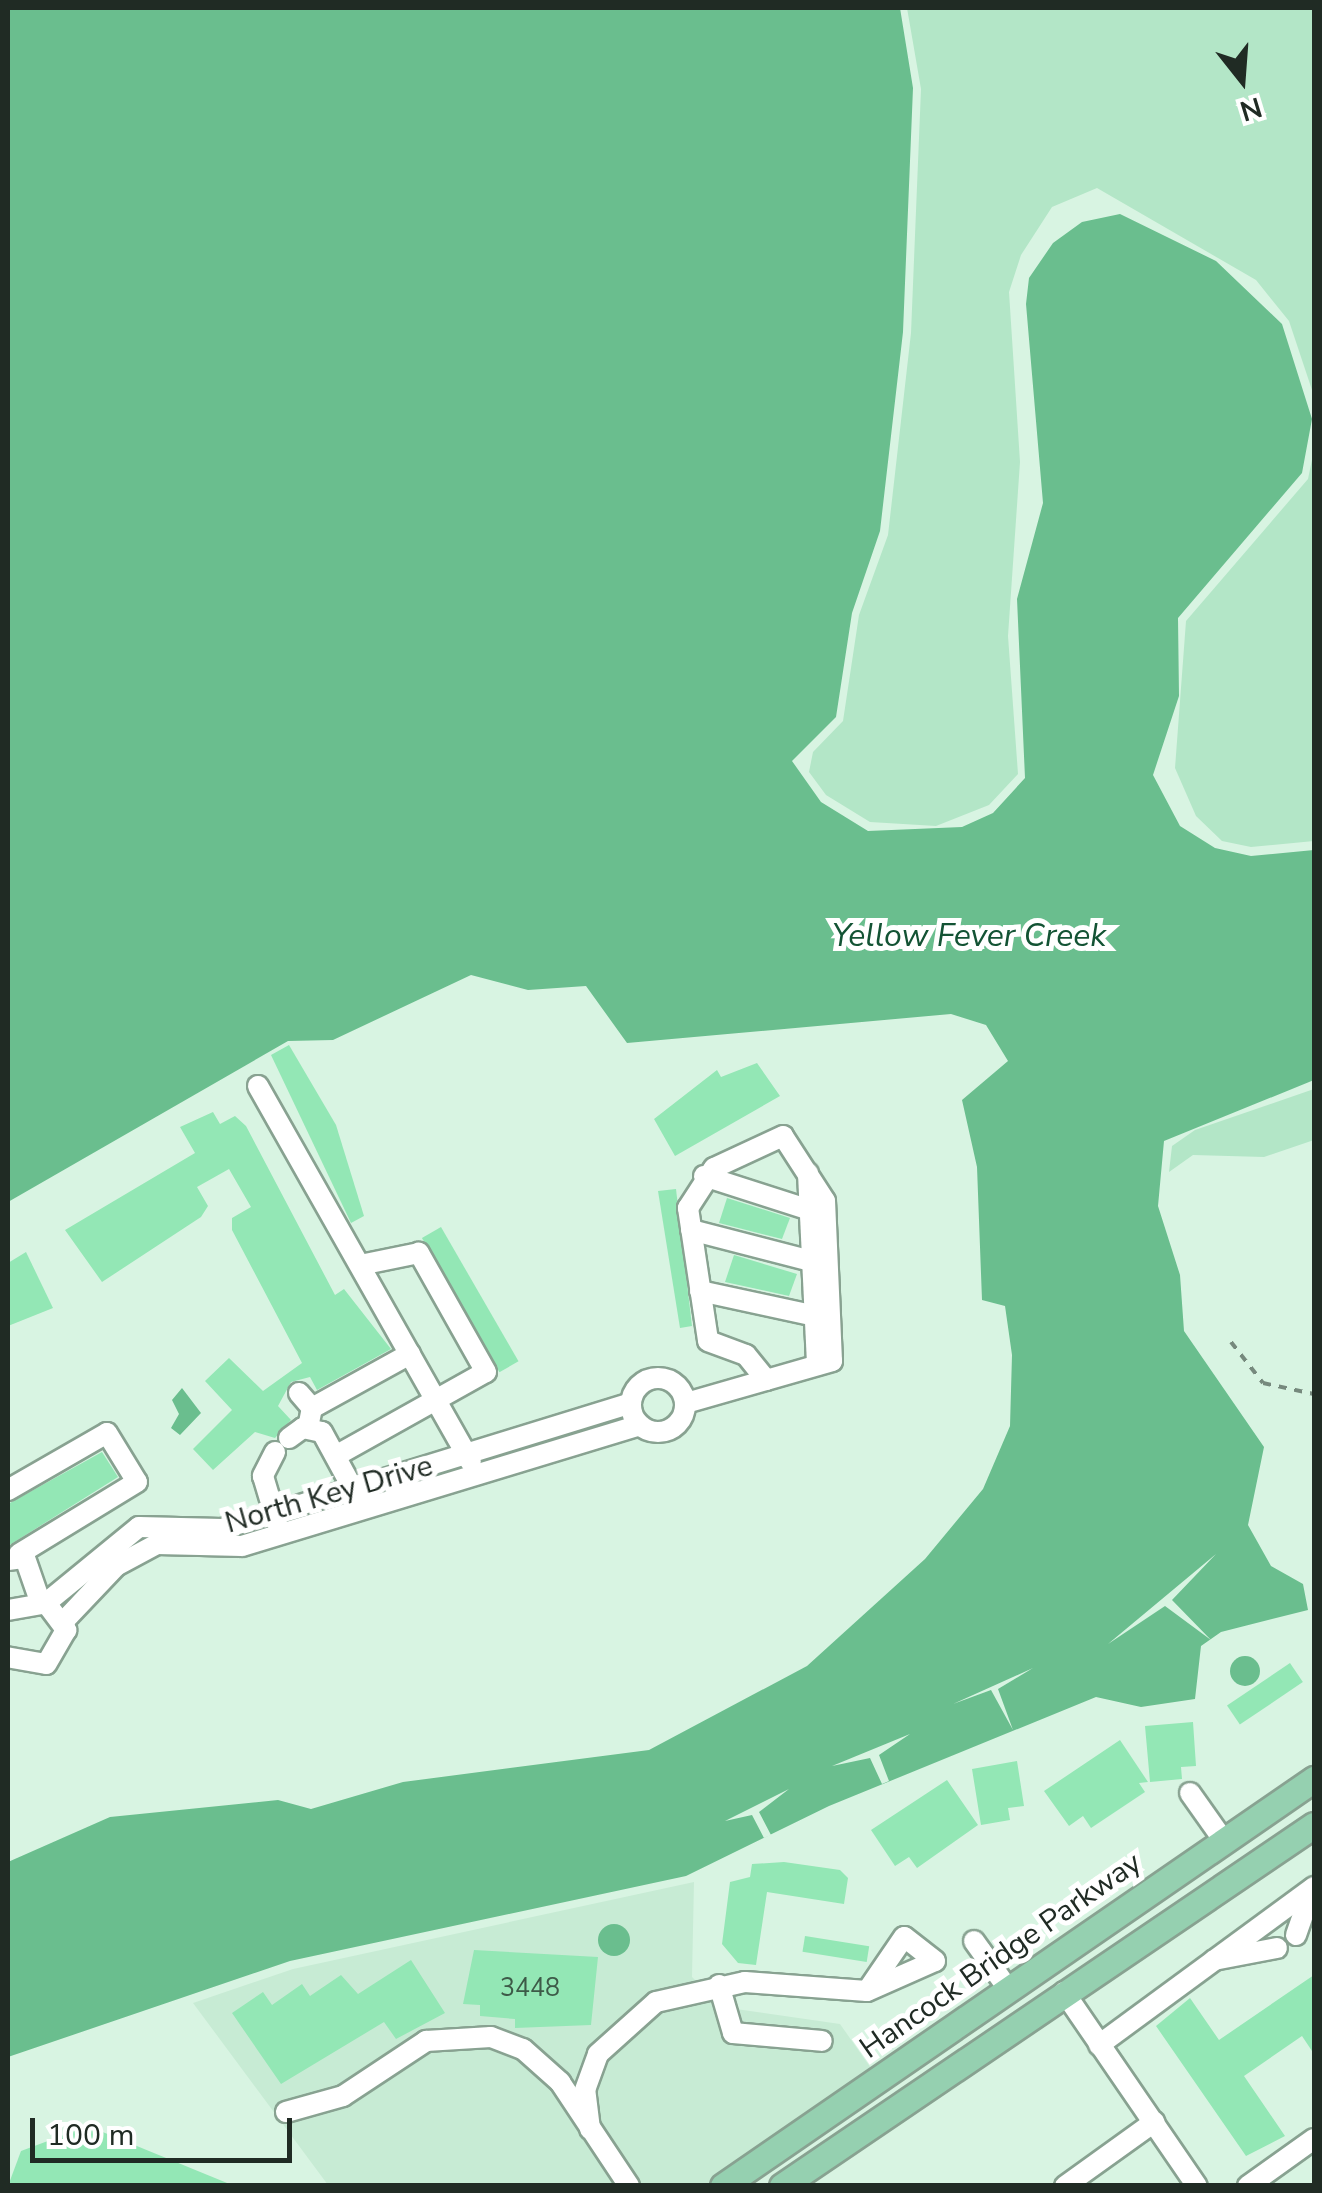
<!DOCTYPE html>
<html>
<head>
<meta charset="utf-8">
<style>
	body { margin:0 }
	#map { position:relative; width:1322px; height:2193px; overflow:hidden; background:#d8f4e2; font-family:"Nunito Sans",sans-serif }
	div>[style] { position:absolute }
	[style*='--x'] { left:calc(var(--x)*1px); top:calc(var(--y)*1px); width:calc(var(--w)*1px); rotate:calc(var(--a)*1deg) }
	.built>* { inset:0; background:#c7ebd4 }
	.green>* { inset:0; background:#b3e6c7 }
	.water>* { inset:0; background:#6abe8e }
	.round { border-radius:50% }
	.pier>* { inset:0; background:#d8f4e2 }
	.building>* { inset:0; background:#93e7b5; transform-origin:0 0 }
	.path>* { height:4px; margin-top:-2px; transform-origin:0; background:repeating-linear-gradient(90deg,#76897d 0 8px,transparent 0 16px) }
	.roads { filter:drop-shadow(2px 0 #88a291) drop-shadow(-2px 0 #88a291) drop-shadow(0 2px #88a291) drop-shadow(0 -2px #88a291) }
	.minor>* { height:20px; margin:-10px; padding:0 10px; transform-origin:10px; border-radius:10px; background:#fff }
	.minor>.ring { margin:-10px; padding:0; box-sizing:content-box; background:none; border:20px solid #fff; border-radius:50% }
	.major>* { height:25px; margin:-12.5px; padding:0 12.5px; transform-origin:12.5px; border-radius:12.5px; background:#95d0b0 }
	span { translate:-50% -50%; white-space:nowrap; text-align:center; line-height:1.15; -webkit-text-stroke:10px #fff; paint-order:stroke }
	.number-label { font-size:25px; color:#3d5a48 }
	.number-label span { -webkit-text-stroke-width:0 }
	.street-label { font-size:30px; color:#202b24 }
	.water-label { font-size:32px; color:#135334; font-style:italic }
	.frame { position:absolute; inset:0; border:10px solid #202b24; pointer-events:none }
	.north { position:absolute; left:1192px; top:30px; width:100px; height:100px; -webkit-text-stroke:8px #fff; paint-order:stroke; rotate:163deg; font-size:28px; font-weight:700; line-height:40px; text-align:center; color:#202b24 }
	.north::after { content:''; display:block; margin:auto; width:35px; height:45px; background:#202b24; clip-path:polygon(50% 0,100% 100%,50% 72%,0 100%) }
	.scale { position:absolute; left:30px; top:2118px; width:262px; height:45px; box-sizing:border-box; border:5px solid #202b24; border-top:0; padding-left:12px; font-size:30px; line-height:35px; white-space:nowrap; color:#202b24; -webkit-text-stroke:8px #fff; paint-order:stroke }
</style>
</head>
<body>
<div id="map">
	<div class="built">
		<i style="clip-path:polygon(694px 1882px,692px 1977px,722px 2007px,840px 2024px,873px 2071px,706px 2185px,328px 2185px,193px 2003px,293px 1969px)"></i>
	</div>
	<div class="green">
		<i style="clip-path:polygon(907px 8px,1314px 8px,1314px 396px,1289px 321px,1256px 280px,1097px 188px,1052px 207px,1021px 255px,1009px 292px,1020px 462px,1008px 636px,1018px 774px,989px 805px,936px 826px,870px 822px,826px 795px,809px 772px,813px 752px,843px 721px,859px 615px,888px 535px,911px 333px,921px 89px)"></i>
		<i style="clip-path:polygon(1314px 450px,1314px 841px,1251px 847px,1222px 841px,1196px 816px,1175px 768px,1186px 621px,1308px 479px)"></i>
		<i style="clip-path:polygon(1314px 1089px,1314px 1140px,1264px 1157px,1193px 1155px,1169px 1172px,1172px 1146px,1195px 1130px)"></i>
	</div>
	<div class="water">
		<i style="clip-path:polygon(8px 8px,900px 8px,913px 88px,903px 332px,880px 531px,852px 613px,836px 717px,792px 761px,821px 802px,868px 831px,962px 827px,993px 813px,1025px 778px,1017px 599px,1043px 503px,1026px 304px,1029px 278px,1053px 243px,1082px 222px,1120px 214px,1216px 261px,1282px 324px,1312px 419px,1302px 473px,1178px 618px,1179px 696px,1153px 775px,1180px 826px,1215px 848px,1251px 856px,1314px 850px,1314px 1080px,1164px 1141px,1158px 1206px,1180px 1275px,1184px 1331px,1264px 1447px,1248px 1525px,1271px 1566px,1303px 1584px,1308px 1610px,1221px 1632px,1201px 1646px,1195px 1699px,1141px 1707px,1096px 1697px,829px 1806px,686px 1876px,290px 1961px,8px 2057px,8px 1862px,110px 1817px,278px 1800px,311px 1809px,403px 1782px,649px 1750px,807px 1666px,925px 1559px,983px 1489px,1010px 1426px,1012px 1355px,1005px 1306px,982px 1300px,977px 1167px,962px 1100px,1008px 1061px,986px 1025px,951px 1014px,627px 1043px,586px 986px,528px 990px,471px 975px,333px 1040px,288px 1041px,8px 1202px)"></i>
		<i style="clip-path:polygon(182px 1388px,201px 1413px,180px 1435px,171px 1428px,179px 1414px,172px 1400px)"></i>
		<i class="round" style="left:1230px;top:1656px;width:30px;height:30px"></i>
		<i class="round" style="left:598px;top:1924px;width:32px;height:32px"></i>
	</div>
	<div class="pier">
		<i style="clip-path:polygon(1216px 1554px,1172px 1600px,1211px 1640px,1165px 1606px,1108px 1644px)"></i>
		<i style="clip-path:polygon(1033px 1668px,998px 1689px,1013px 1730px,991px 1690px,953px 1704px)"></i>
		<i style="clip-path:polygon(910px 1734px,879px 1755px,889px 1781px,882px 1784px,870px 1758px,832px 1766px)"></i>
		<i style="clip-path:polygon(789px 1789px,759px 1812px,771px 1835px,764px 1838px,752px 1815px,725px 1821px)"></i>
	</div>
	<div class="building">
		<i style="clip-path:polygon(289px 1045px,336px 1125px,364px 1216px,351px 1223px,271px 1055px)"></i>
		<i style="clip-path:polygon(757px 1063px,780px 1096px,675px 1156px,654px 1119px,717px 1070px,721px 1077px)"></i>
		<i style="clip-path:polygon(213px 1112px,220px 1124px,235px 1116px,246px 1126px,335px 1295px,344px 1289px,391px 1349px,317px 1390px,310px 1377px,291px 1382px,278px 1406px,291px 1420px,275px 1438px,255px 1432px,213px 1470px,193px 1449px,232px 1410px,205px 1381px,229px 1358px,263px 1391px,302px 1363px,232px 1230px,232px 1218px,251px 1207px,229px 1169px,197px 1187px,208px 1206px,201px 1217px,102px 1282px,65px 1230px,195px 1153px,180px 1127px)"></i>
		<i style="clip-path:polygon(676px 1189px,692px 1326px,680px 1328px,658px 1191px)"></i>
		<i style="clip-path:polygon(727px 1198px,790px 1218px,782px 1239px,719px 1223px)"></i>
		<i style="left:441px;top:1227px;width:155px;height:22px;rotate:60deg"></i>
		<i style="clip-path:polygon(26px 1252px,53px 1308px,8px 1326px,8px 1263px)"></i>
		<i style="clip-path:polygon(734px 1255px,797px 1274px,789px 1296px,725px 1282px)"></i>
		<i style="clip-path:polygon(102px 1452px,118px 1477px,8px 1546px,8px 1504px)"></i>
		<i style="left:1290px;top:1663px;width:23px;height:76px;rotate:56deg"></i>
		<i style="clip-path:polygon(1193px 1722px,1196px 1766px,1181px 1767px,1182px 1779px,1150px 1782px,1145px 1726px)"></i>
		<i style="clip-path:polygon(1120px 1740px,1148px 1782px,1139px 1783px,1145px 1792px,1091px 1828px,1083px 1816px,1069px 1826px,1044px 1791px)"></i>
		<i style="clip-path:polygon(1017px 1761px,1024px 1806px,1008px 1808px,1010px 1820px,981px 1825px,972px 1769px)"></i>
		<i style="clip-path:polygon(947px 1780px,978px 1825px,917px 1868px,909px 1857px,895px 1866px,871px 1830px)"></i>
		<i style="clip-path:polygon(784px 1862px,840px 1870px,848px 1878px,844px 1904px,767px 1892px,756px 1965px,738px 1963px,722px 1944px,730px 1882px,750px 1877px,752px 1864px)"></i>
		<i style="left:805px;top:1936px;width:65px;height:16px;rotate:9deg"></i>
		<i style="clip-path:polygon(474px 1950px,598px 1957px,591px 2025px,515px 2028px,515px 2019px,480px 2016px,480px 2005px,463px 2004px)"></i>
		<i style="clip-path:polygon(411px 1960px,445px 2013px,396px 2039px,384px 2022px,281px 2084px,232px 2013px,263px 1992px,272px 2005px,302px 1984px,310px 1996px,341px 1975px,358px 1994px)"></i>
		<i style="clip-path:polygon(1314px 1975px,1314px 2054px,1302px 2036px,1244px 2076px,1285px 2136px,1246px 2156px,1156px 2026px,1190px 1998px,1219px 2040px)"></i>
		<i style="clip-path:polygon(88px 2126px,232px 2185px,232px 2186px,8px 2186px,21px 2151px)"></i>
	</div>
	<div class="path">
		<i style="--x:1231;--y:1342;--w:52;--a:52"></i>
		<i style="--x:1263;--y:1383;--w:52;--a:12.2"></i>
	</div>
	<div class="roads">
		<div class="minor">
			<i style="--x:258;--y:1086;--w:432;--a:60.5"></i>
			<i style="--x:808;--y:1173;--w:192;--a:87.3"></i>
			<i style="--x:704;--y:1176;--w:121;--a:17.8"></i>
			<i style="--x:691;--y:1230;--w:139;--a:14.5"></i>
			<i style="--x:700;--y:1291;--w:132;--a:12.2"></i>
			<i class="ring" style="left:631px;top:1378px;width:34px;height:34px"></i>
			<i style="--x:299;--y:1393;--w:20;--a:49"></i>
			<i style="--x:686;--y:1403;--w:152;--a:-16"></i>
			<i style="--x:832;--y:1361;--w:160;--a:-92.5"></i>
			<i style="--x:825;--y:1201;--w:77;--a:-122.9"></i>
			<i style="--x:783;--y:1136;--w:76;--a:155.1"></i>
			<i style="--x:714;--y:1168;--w:48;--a:123"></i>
			<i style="--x:688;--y:1208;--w:134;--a:81.4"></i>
			<i style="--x:708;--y:1341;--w:40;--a:20.2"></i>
			<i style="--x:746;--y:1355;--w:32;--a:51"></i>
			<i style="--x:308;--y:1428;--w:20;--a:-79"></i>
			<i style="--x:312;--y:1408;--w:112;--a:-28.9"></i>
			<i style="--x:289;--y:1438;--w:17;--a:-36"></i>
			<i style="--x:303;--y:1428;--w:19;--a:12"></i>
			<i style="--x:322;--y:1432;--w:80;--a:61.5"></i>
			<i style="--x:275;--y:1452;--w:27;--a:117"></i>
			<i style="--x:263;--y:1476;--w:49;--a:73.4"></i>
			<i style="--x:339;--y:1454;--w:168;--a:-29.2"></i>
			<i style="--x:486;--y:1372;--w:137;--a:-119.4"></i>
			<i style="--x:419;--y:1253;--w:60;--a:168.5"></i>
			<i style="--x:8;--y:1490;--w:114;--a:-29.9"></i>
			<i style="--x:107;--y:1433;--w:57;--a:58.5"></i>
			<i style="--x:137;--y:1482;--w:138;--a:148.6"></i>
			<i style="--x:8;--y:1560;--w:17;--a:-7"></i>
			<i style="--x:25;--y:1558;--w:46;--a:70.8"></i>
			<i style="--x:46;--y:1603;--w:120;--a:-39.3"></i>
			<i style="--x:139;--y:1527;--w:83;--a:1.4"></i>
			<i style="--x:222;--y:1529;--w:428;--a:-17.1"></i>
			<i style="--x:8;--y:1610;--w:39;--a:-10"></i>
			<i style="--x:46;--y:1603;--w:34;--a:53"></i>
			<i style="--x:66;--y:1630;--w:39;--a:120"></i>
			<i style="--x:46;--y:1664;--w:39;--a:-170"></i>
			<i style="--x:64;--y:1621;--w:76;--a:-46.6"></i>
			<i style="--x:116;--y:1566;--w:47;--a:-28.2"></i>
			<i style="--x:157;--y:1544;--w:85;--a:1.3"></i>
			<i style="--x:242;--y:1546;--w:416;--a:-16.9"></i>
			<i style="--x:1190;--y:1793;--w:59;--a:54.7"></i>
			<i style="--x:1296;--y:1935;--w:49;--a:-70.8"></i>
			<i style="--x:974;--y:1941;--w:60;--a:54.5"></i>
			<i style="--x:1214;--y:1960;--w:64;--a:-10.8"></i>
			<i style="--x:719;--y:1985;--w:50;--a:73.7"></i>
			<i style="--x:733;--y:2033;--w:89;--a:5.1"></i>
			<i style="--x:1064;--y:1992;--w:235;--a:55.6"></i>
			<i style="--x:1099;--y:2045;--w:267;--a:-36.3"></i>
			<i style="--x:286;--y:2112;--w:59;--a:-15.7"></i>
			<i style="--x:343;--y:2096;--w:100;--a:-33.5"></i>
			<i style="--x:426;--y:2041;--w:65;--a:-3.5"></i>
			<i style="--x:491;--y:2037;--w:34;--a:21"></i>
			<i style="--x:523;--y:2049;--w:50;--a:41.7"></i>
			<i style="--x:560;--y:2082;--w:125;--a:56.4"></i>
			<i style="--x:590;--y:2129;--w:39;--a:-97"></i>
			<i style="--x:585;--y:2090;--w:38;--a:-70"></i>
			<i style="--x:598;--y:2054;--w:78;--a:-41.9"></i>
			<i style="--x:656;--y:2002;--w:91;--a:-12.7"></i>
			<i style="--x:745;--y:1982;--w:122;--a:4.2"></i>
			<i style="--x:867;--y:1991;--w:74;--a:-23.8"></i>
			<i style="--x:935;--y:1961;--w:39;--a:-142"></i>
			<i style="--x:904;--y:1937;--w:65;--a:124.4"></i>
			<i style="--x:1065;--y:2186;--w:110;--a:-35.7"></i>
			<i style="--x:1248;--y:2186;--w:81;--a:-35.5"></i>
		</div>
		<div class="major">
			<i style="--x:723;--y:2186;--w:718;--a:-34.55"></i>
			<i style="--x:782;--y:2186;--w:643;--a:-34.16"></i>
		</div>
	</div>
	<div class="number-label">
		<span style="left:530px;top:1988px">3448</span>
	</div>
	<div class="street-label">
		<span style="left:329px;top:1495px;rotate:-16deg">North Key Drive</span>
		<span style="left:1001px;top:1956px;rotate:-35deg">Hancock Bridge Parkway</span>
	</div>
	<div class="water-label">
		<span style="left:969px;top:936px">Yellow Fever Creek</span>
	</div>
	<div class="frame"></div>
	<div class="north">N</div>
	<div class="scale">100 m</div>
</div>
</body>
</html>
